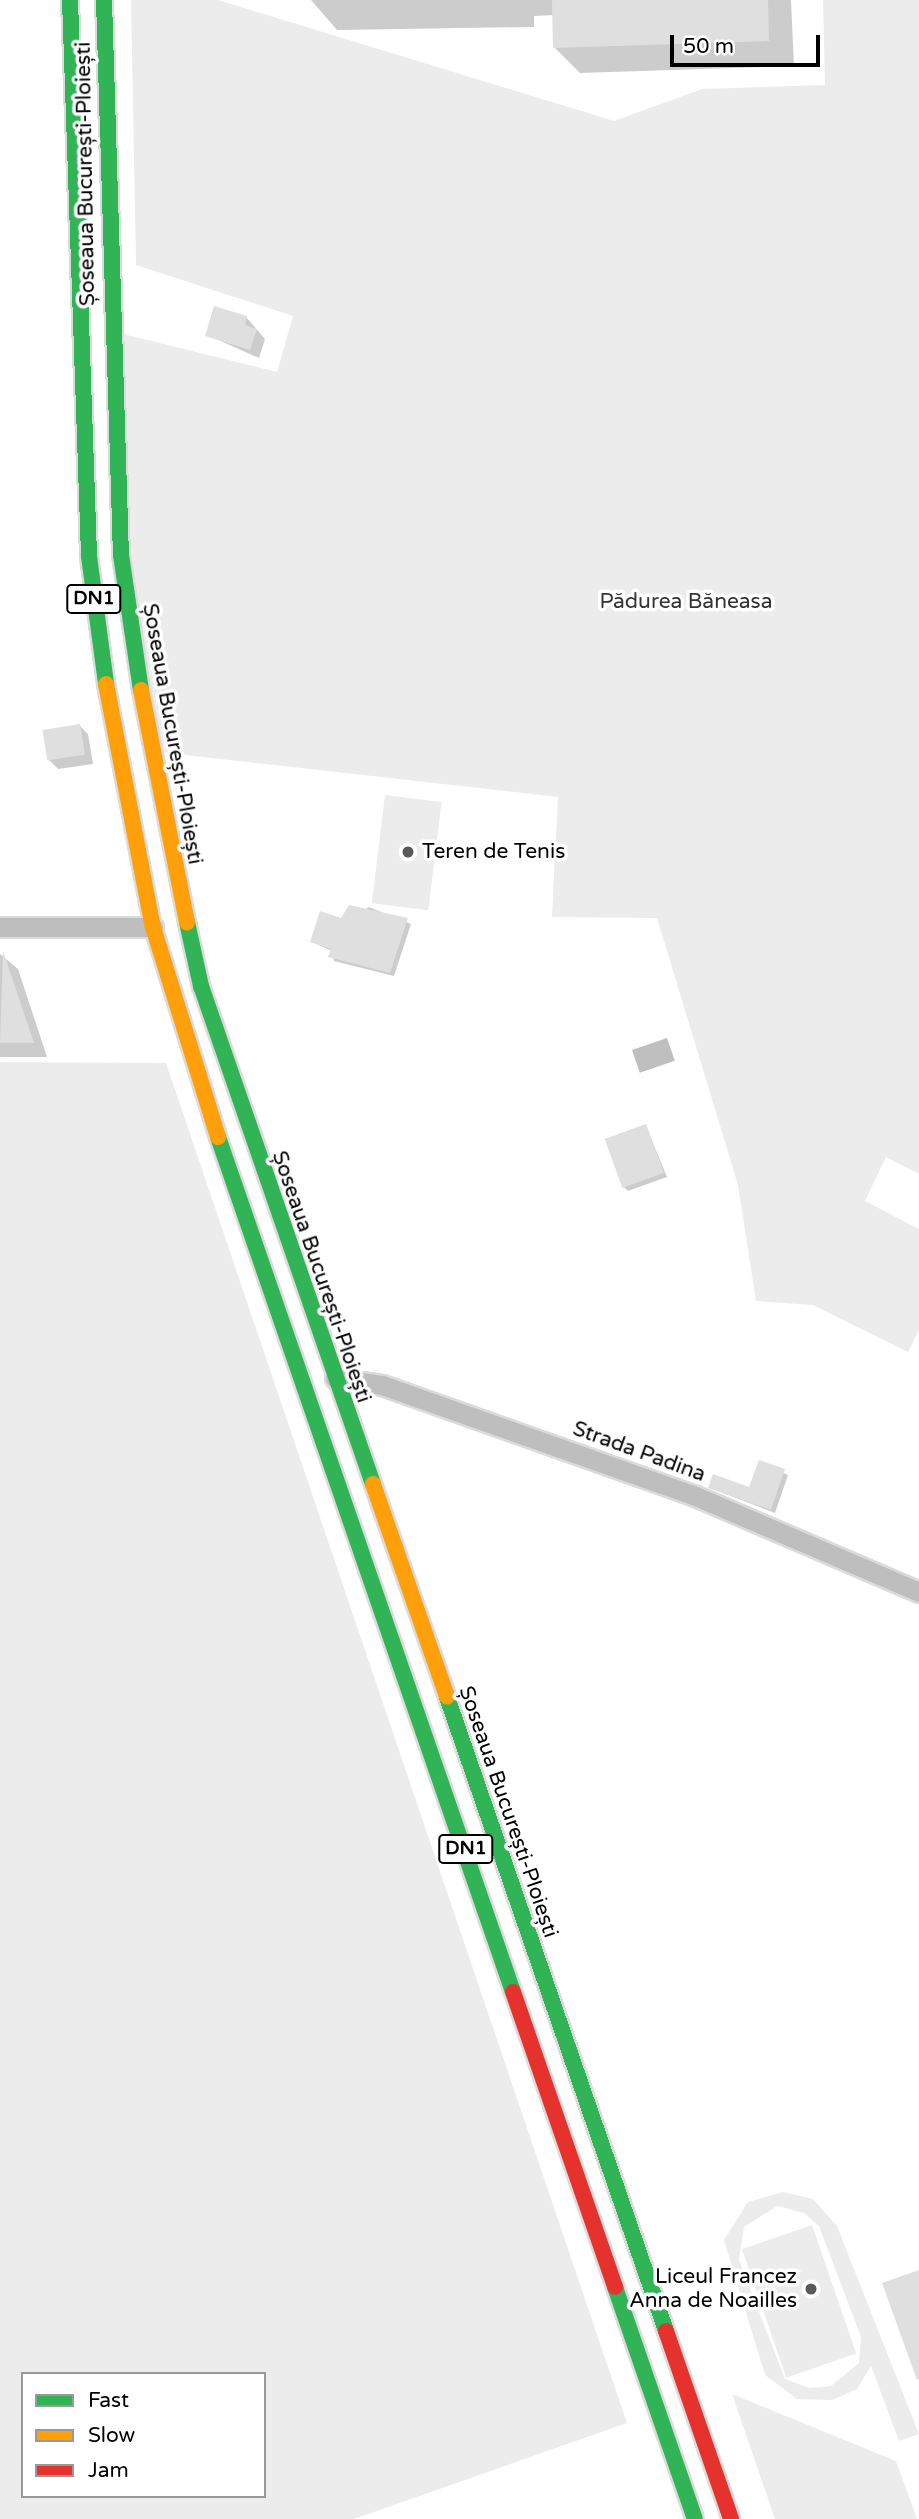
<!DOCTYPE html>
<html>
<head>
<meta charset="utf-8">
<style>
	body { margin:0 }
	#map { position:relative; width:919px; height:2519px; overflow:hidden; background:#fff; font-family:"Varela Round",sans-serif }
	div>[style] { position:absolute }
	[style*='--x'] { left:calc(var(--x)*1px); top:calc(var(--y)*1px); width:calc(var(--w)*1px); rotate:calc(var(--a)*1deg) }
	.green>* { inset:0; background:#ececec; transform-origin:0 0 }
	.water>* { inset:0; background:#bfbfbf; transform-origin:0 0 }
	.shadow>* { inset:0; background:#0003 }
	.building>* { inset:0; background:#dfdfdf; transform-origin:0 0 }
	.roads { filter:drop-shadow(2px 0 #dbdbdb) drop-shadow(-2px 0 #dbdbdb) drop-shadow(0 2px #dbdbdb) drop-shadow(0 -2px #dbdbdb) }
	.street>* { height:19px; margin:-9.5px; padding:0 9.5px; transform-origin:9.5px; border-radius:9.5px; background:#bebebe }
	.fast>* { height:16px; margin:-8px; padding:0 8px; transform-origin:8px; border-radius:8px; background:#30b455 }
	.slow>* { height:16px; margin:-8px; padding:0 8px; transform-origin:8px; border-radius:8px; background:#ff9f0a }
	.jam>* { height:16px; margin:-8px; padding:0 8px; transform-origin:8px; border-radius:8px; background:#e5322d }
	.dots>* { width:19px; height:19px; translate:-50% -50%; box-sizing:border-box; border:4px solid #fff; border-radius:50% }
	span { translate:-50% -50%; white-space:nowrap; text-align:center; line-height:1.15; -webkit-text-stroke:7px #fff; paint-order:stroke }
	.shield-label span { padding:2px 5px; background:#fff; border:2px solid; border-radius:5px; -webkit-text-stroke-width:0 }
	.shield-label { font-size:19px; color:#000; font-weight:700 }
	.street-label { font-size:21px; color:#000 }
	.park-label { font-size:21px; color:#333 }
	.poi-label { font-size:21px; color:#000 }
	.left { translate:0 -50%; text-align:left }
	.right { translate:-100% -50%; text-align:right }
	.legend { position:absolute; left:21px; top:2372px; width:245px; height:126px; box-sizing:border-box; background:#fff; border:2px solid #999; margin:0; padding:9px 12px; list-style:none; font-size:21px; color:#000 }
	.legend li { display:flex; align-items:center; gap:14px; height:35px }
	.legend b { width:35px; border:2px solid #999 }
	.scale { position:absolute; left:670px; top:35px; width:150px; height:32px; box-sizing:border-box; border:4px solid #000; border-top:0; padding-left:9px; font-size:21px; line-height:24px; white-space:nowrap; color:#000; -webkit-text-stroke:5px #fff; paint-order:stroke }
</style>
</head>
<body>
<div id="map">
	<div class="green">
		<i style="clip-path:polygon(131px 0,218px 0,614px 121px,702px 89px,825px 85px,823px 0,919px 0,919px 1174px,886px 1157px,865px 1201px,919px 1229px,919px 1330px,908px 1352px,813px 1305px,756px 1301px,738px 1185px,657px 918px,552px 917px,558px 797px,150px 751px,111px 331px,277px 372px,293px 316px,136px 265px)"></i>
		<i style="left:385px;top:795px;width:57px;height:109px;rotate:7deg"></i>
		<i style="clip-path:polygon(evenodd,0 1062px,166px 1063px,627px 2423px,354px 2519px,0 2519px,0 1062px,23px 2374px,264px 2374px,264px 2496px,23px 2496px,23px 2374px)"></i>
		<i style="clip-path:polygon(evenodd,783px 2192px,813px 2199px,837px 2226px,919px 2434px,899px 2441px,871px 2366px,857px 2389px,832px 2400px,797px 2399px,765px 2375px,724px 2240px,748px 2202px,783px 2192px,777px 2206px,804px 2213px,819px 2226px,861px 2337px,859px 2363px,831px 2386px,809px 2388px,785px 2379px,739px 2260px,744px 2227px,777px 2206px)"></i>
		<i style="left:812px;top:2225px;width:136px;height:74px;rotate:71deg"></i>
		<i style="clip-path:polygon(732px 2394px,896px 2461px,917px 2519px,775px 2519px)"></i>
	</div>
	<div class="water">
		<i style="left:667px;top:1038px;width:24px;height:37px;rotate:71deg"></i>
	</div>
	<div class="shadow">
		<i style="clip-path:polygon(311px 0,791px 0,794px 66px,580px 73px,555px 48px,554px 15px,534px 16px,534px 27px,337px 30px)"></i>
		<i style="clip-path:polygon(246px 317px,265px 339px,259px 358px,207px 335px)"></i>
		<i style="clip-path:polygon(79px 725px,88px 734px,93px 764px,58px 769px,49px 760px)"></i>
		<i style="clip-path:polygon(369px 907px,411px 924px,394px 976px,334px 961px,332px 951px,312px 942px)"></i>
		<i style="clip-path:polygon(0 954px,18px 969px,47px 1057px,0 1057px)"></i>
		<i style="clip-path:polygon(646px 1126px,667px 1177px,628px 1191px,624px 1187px)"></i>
		<i style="clip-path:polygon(760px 1462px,788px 1475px,775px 1513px,710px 1488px,750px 1489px)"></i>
	</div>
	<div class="building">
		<i style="clip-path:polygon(552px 0,768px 0,769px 41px,553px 48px)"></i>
		<i style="clip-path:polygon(214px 306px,247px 316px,245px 325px,257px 329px,250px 350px,205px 336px)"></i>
		<i style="left:80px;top:724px;width:31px;height:38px;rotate:81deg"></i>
		<i style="clip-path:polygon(349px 905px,408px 918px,390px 973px,328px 957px,331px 949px,310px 942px,320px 911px,341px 918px)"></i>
		<i style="clip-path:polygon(3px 951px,34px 1043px,0 1043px)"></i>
		<i style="left:646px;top:1124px;width:52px;height:44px;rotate:70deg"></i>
		<i style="clip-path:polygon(759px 1460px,785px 1469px,771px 1510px,708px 1488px,713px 1474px,749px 1487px)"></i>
		<i style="clip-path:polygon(919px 2270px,919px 2379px,917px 2380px,882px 2283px)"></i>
	</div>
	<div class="roads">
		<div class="street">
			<i style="--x:0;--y:927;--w:153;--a:0"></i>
			<i style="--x:335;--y:1378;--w:48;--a:8.5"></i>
			<i style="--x:382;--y:1385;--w:330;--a:19.5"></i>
			<i style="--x:693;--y:1495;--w:246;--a:23.2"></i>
		</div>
		<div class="fast">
			<i style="--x:70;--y:0;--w:556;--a:88.04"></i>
			<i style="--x:89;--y:556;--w:129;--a:82.4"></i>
			<i style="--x:104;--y:0;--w:555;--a:88.25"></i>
			<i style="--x:121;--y:555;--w:136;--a:81.6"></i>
			<i style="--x:187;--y:922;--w:66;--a:77.7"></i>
			<i style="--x:201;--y:986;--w:527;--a:70.95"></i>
			<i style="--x:218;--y:1137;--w:904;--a:70.96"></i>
			<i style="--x:447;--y:1697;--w:671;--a:70.94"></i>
			<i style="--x:615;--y:2287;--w:245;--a:71"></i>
		</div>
		<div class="slow">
			<i style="--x:106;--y:684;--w:248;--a:79.1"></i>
			<i style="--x:153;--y:927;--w:220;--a:72.8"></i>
			<i style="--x:141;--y:690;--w:237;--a:78.8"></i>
			<i style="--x:373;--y:1484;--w:225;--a:70.8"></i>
		</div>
		<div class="jam">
			<i style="--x:513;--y:1992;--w:312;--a:70.9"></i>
			<i style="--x:666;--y:2331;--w:199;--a:70.9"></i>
		</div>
	</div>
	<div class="dots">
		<i style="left:408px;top:852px;background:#595959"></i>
		<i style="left:811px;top:2289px;background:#595959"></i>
	</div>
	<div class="shield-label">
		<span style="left:94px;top:599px">DN1</span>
		<span style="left:466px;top:1849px">DN1</span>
	</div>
	<div class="street-label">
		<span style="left:86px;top:174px;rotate:-91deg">Șoseaua București-Ploiești</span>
		<span style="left:172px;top:734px;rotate:80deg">Șoseaua București-Ploiești</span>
		<span style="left:321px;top:1277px;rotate:71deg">Șoseaua București-Ploiești</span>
		<span style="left:639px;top:1452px;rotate:20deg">Strada Padina</span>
		<span style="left:508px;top:1812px;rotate:71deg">Șoseaua București-Ploiești</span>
	</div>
	<div class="park-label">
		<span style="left:686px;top:602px">Pădurea Băneasa</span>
	</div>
	<div class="poi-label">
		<span class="left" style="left:422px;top:852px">Teren de Tenis</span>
		<span class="right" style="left:797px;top:2289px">Liceul Francez<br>Anna de Noailles</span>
	</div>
	<ul class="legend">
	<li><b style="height:9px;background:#30b455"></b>Fast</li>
	<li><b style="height:9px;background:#ff9f0a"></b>Slow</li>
	<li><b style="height:9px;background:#e5322d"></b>Jam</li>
	</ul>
	<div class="scale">50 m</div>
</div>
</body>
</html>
